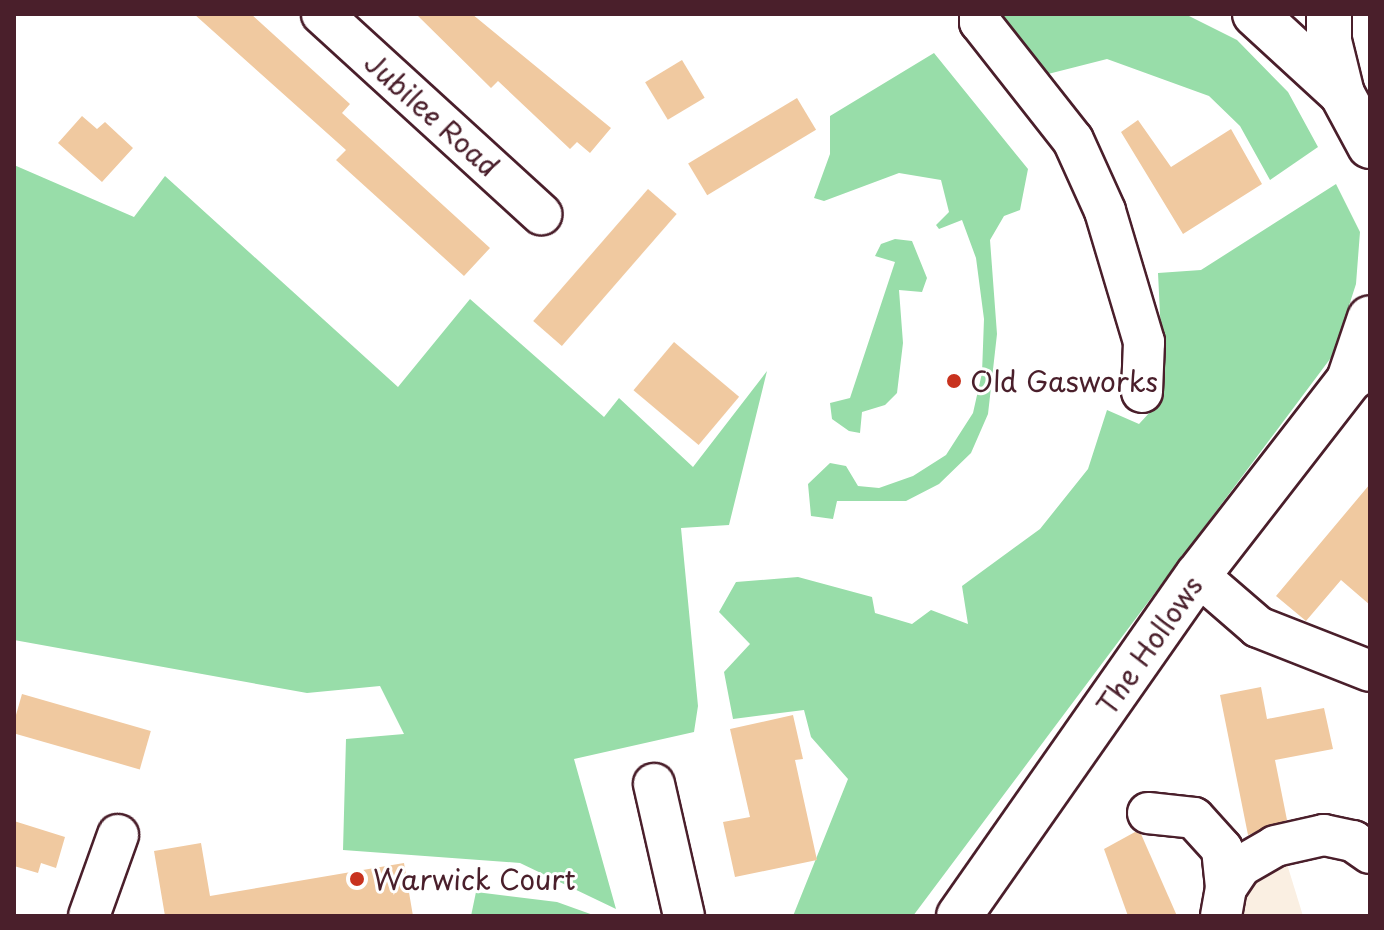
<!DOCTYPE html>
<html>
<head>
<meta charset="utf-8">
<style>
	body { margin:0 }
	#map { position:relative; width:1384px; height:930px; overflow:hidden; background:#fff; font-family:"Playpen Sans",sans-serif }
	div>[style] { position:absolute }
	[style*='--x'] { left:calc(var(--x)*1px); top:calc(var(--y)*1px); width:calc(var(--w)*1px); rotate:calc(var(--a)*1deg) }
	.built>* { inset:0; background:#faefe2 }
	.green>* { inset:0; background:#98dda9 }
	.building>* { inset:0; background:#f0c9a0; transform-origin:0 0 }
	.roads { filter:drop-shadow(2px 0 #4a1f2b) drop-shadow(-2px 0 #4a1f2b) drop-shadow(0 2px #4a1f2b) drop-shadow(0 -2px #4a1f2b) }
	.minor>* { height:40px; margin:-20px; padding:0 20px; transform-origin:20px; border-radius:20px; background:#fff }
	.major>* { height:44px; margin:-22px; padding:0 22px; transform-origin:22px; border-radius:22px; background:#fff }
	.dots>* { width:22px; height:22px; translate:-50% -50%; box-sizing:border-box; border:4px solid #fff; border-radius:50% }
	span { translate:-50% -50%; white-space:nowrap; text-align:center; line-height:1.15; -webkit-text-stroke:6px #fff; paint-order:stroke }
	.street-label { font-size:28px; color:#4a1f2b }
	.poi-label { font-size:28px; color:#4a1f2b }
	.left { translate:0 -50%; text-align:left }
	.frame { position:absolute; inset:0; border:16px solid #4a1f2b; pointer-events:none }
</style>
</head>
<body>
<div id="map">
	<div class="built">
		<i style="clip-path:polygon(1283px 851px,1303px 916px,1205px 916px)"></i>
	</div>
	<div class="green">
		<i style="clip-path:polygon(996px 14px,1185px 14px,1237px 40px,1288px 92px,1318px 147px,1270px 180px,1240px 126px,1209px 96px,1107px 59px,1048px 74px,1006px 37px)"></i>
		<i style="clip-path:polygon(934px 53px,1028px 169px,1020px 210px,1004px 216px,990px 240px,997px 334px,988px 414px,971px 453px,939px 484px,906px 501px,837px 501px,833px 519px,811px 516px,808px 484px,830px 463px,846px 466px,858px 486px,879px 488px,913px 476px,946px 455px,973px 413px,982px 373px,984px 319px,976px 258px,962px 220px,939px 229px,936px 225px,949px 212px,941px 180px,899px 173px,824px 201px,814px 198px,830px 154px,830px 116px)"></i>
		<i style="clip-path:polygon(14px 165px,134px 217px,165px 176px,398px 387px,470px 299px,604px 417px,619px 398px,693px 467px,767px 371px,729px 525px,681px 528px,698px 706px,694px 732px,574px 759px,616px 909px,520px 863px,343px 850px,346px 739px,404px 734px,380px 686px,307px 693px,14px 640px)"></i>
		<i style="clip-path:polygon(1336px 184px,1360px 232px,1356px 284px,1333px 355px,913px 916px,793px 916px,848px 779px,811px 737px,804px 710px,733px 719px,724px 672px,750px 644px,719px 612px,736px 582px,798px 577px,872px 597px,875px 613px,912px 624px,931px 610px,968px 624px,962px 586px,1040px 529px,1088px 469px,1107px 410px,1139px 424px,1164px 397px,1158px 273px,1201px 270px)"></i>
		<i style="clip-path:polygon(895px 239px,912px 241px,927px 278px,922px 292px,899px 290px,903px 343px,897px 393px,885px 405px,862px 412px,860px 433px,849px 431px,832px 419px,830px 403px,850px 398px,895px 262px,875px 256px,881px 244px)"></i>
		<i style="clip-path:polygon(476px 892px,557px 902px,596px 916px,471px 916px)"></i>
	</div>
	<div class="building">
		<i style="clip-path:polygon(194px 14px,251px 14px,350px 104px,342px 113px,490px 248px,464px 276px,336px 160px,346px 150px)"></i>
		<i style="clip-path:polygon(416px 14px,472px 14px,611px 128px,590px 153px,577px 142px,570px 149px,498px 81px,491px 88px)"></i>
		<i style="left:682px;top:60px;width:44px;height:43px;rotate:59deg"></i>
		<i style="left:797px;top:98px;width:37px;height:127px;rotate:59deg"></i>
		<i style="clip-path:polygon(82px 116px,97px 129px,105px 122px,133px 148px,102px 182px,58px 143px)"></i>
		<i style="clip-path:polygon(1138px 120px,1171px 167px,1231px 129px,1262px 184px,1183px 234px,1121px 132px)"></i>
		<i style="left:648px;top:189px;width:38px;height:175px;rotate:41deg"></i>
		<i style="left:674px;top:342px;width:85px;height:63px;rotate:40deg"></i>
		<i style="clip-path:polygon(1370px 484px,1370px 605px,1341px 580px,1306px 621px,1276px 596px)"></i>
		<i style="clip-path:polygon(1261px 687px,1267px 719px,1324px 708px,1333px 749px,1275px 760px,1287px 820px,1248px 835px,1220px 695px)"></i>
		<i style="left:22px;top:694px;width:134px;height:40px;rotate:16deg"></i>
		<i style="clip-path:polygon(793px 715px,803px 759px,795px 760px,817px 860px,735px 877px,723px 822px,750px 817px,730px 729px)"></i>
		<i style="clip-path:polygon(14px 821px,65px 837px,56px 868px,41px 863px,38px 873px,14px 866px)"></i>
		<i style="clip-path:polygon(1135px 832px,1141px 834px,1177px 916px,1128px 916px,1104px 849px)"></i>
		<i style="clip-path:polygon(201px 843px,210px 896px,404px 863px,413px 916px,165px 916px,154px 851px)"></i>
	</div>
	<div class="roads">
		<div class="minor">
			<i style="--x:322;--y:14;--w:297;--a:42.4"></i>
			<i style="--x:980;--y:14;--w:8;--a:90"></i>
			<i style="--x:980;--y:22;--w:150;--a:51.8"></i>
			<i style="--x:1073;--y:140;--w:78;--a:65.7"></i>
			<i style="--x:1105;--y:211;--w:137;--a:73.4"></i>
			<i style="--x:1144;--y:342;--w:50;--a:92.3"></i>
			<i style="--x:1198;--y:575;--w:79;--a:40.9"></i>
			<i style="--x:1258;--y:627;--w:120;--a:21.4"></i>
			<i style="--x:654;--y:784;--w:135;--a:77.2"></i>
			<i style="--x:1148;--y:813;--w:46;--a:6.2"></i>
			<i style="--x:1194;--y:818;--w:42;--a:47.9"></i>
			<i style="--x:1222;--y:849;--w:39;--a:84"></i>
			<i style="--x:89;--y:916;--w:86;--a:-70.3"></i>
			<i style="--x:1221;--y:916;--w:28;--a:-80"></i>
			<i style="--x:1226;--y:888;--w:27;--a:-56"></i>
			<i style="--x:1241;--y:866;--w:39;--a:-30"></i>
			<i style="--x:1275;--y:846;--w:50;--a:-12.7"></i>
			<i style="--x:1324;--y:835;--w:30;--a:12"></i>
			<i style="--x:1353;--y:841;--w:21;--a:35"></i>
		</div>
		<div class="major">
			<i style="--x:1255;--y:14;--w:118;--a:42.6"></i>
			<i style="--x:1329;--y:14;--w:27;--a:90"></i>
			<i style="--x:1329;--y:41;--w:55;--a:76.2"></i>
			<i style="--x:1342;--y:94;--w:59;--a:61.7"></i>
			<i style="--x:1349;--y:380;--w:65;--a:-71.3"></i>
			<i style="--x:959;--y:916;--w:416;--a:-55"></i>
			<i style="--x:1198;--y:575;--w:247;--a:-52.2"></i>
			<i style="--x:1349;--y:380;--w:26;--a:-36"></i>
		</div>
	</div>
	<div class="dots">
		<i style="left:954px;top:381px;background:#c8321e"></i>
		<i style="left:357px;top:879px;background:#c8321e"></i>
	</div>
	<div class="street-label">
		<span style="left:432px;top:114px;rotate:42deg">Jubilee Road</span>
		<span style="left:1149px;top:645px;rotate:-55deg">The Hollows</span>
	</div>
	<div class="poi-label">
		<span class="left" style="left:970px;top:381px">Old Gasworks</span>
		<span class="left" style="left:373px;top:879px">Warwick Court</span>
	</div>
	<div class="frame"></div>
</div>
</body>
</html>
